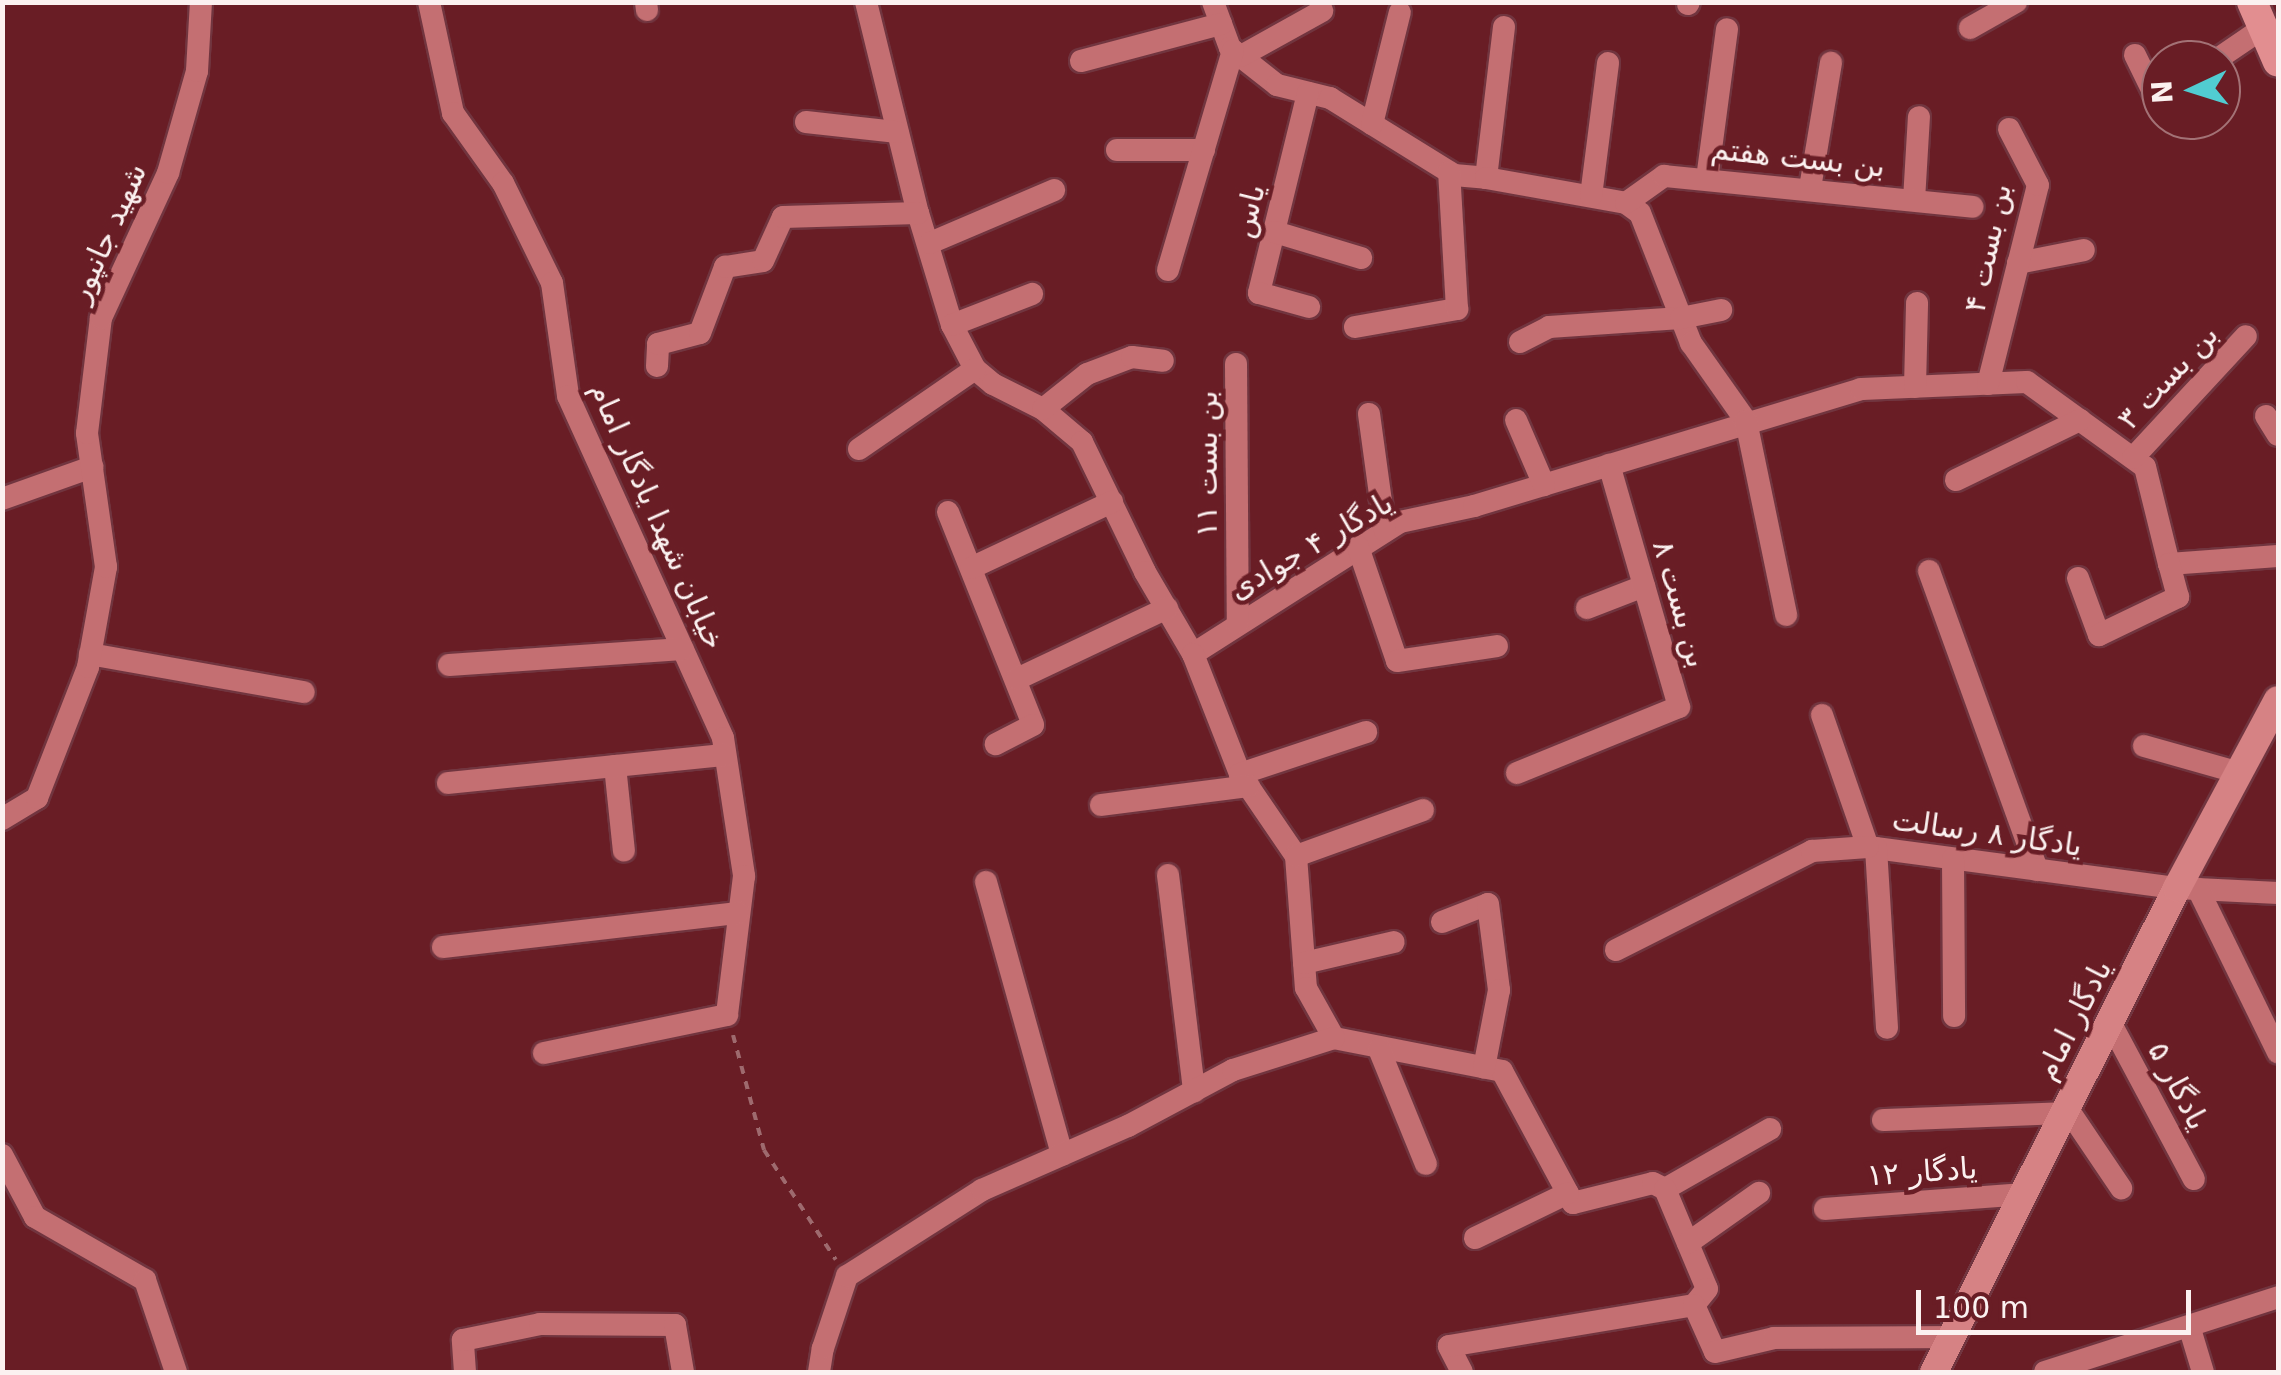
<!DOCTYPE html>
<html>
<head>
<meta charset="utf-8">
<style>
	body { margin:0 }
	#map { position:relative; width:2281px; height:1375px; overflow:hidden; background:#691d25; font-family:"DejaVu Sans","Noto Sans Arabic",sans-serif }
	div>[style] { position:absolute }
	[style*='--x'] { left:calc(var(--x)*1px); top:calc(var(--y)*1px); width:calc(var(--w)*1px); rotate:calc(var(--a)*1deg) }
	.path>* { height:4px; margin-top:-2px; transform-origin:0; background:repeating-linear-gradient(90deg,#9e6a6e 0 8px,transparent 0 16px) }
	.roads { filter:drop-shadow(2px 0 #71353f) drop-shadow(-2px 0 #71353f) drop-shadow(0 2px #71353f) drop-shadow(0 -2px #71353f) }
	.minor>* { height:22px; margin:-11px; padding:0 11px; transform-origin:11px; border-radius:11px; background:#c46f72 }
	.major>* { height:28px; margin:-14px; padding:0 14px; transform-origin:14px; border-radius:14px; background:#d68284 }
	.highway>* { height:30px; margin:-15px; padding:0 15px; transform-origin:15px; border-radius:15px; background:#e28e90 }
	span { translate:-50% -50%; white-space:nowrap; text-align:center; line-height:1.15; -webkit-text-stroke:9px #691d25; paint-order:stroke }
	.street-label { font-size:30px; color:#fbf1f0 }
	.frame { position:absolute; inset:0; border:5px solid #fbf1f0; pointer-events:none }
	.north { position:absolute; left:2141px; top:40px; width:100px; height:100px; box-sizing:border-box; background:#691d25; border:2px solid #a37276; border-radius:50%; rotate:266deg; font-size:28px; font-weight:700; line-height:40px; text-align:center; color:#fbf1f0 }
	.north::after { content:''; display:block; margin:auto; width:35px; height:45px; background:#51ccd1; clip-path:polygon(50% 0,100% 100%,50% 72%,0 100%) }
	.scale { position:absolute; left:1916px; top:1290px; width:275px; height:45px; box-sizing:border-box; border:5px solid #fbf1f0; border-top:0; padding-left:12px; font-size:30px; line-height:35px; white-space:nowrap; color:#fbf1f0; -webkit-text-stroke:8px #691d25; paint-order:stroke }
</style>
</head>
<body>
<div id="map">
	<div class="path">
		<i style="--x:733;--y:1035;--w:119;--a:74.9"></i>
		<i style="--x:764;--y:1150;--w:131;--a:56.8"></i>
	</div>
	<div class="roads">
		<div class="minor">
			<i style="--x:429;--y:2;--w:114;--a:77.8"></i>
			<i style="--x:453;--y:113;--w:86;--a:54.5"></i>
			<i style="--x:503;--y:183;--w:111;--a:63.9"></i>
			<i style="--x:552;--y:283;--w:114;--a:81.9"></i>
			<i style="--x:568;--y:396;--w:375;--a:65.6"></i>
			<i style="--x:723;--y:738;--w:140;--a:81.3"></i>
			<i style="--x:744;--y:876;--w:140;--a:97"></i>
			<i style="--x:646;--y:2;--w:8;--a:83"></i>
			<i style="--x:866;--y:2;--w:217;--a:76.2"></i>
			<i style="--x:918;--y:213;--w:117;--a:73.1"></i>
			<i style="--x:952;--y:325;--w:50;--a:62.4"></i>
			<i style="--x:975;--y:369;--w:23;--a:40"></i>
			<i style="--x:993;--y:384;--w:56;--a:26.6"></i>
			<i style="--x:1043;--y:409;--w:51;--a:40.2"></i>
			<i style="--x:1082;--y:442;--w:144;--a:64.1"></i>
			<i style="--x:1145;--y:572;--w:95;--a:59.7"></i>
			<i style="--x:1193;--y:654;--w:246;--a:-32.5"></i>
			<i style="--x:1400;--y:522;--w:76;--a:-12.2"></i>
			<i style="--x:1474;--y:506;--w:404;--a:-16.8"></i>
			<i style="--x:1861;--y:389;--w:166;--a:-2.4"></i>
			<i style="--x:2027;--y:382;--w:145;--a:35.8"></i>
			<i style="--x:2145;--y:467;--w:100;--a:76.1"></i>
			<i style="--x:2169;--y:564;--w:109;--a:-4.2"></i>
			<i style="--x:1213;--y:2;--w:49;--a:69.7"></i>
			<i style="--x:1230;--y:48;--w:60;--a:38.2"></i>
			<i style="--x:1277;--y:85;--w:55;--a:13.8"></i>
			<i style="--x:1330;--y:98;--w:146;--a:31.8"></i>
			<i style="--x:1454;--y:175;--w:32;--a:5"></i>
			<i style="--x:1486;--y:178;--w:152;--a:-83.2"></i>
			<i style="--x:1688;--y:4;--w:2;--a:-63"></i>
			<i style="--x:1970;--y:28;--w:53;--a:-29.5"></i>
			<i style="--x:2135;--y:55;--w:50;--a:63.9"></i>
			<i style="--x:2157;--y:100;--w:5;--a:-37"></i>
			<i style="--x:1241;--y:56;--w:93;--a:-29.1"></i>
			<i style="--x:2216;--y:60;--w:57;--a:-34.2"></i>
			<i style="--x:1081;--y:61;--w:145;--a:-14.8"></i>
			<i style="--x:1308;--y:93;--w:206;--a:103.8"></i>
			<i style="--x:1259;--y:293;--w:52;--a:15.6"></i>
			<i style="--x:806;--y:122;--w:92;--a:6.3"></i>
			<i style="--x:1372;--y:124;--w:115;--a:-76"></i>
			<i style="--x:1117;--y:150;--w:87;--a:0"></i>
			<i style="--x:1486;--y:178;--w:142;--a:10.1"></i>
			<i style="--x:1626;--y:203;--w:17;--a:36"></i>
			<i style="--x:1640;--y:213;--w:140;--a:68.6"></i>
			<i style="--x:1691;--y:343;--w:95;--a:54.8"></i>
			<i style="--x:1746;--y:421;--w:198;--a:78.3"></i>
			<i style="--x:1707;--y:179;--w:151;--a:-82.4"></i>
			<i style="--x:1810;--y:188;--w:127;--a:-80.5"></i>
			<i style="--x:1591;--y:196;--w:134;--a:-82.7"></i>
			<i style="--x:1914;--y:200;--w:83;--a:-86.6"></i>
			<i style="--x:1626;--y:203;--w:47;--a:-35.4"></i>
			<i style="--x:1664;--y:176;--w:310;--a:5.7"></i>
			<i style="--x:1275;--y:232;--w:90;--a:16.8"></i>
			<i style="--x:930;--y:243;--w:135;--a:-23.1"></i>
			<i style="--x:2018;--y:263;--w:67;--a:-11.1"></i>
			<i style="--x:1168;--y:270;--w:229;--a:-73.5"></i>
			<i style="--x:952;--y:325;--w:86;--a:-21.2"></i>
			<i style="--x:1355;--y:327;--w:104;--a:-10"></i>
			<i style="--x:1457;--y:309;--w:137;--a:-93.3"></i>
			<i style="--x:1520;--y:342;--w:33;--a:-27"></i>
			<i style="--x:1549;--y:327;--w:132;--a:-3.9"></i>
			<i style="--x:1681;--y:318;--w:41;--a:-11.3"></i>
			<i style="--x:1236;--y:364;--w:259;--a:89.6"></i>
			<i style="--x:657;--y:366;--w:22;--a:-87"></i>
			<i style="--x:658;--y:344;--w:43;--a:-14.7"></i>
			<i style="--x:700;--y:333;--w:71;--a:-69.3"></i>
			<i style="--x:725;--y:267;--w:38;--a:-9"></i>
			<i style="--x:763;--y:261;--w:48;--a:-65.6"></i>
			<i style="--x:783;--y:217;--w:135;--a:-1.7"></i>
			<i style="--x:1988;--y:384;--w:205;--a:-75.9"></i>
			<i style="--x:2038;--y:185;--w:63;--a:-117.4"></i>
			<i style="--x:1915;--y:387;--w:84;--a:-88.6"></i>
			<i style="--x:1043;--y:409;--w:56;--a:-38.5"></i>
			<i style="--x:1087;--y:374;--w:48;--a:-20.7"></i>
			<i style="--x:1132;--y:357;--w:31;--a:7"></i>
			<i style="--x:1369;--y:414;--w:118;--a:82.2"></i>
			<i style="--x:2266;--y:416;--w:22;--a:58"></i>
			<i style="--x:1516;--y:420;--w:71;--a:66.7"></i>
			<i style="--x:859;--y:449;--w:141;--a:-34.6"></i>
			<i style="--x:2133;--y:458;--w:166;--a:-47.2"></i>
			<i style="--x:1956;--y:480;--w:138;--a:-25.8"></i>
			<i style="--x:2;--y:499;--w:96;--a:-19.6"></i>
			<i style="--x:948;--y:512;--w:229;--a:68.2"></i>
			<i style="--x:1033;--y:725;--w:42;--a:152.8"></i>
			<i style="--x:1358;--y:547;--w:120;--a:71.1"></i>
			<i style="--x:1397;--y:661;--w:101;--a:-8.5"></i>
			<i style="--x:971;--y:568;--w:156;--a:-25.1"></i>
			<i style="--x:1929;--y:571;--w:318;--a:70.1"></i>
			<i style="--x:2078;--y:578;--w:61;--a:69.8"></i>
			<i style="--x:2099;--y:635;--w:88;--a:-25.7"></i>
			<i style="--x:2178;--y:597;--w:34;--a:-105"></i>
			<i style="--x:1587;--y:608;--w:61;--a:-21.1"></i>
			<i style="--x:90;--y:654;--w:217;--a:10.1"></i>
			<i style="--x:1193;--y:654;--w:129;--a:68.6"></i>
			<i style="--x:1240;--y:774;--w:99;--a:55.7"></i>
			<i style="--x:1296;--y:856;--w:132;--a:85.7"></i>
			<i style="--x:1306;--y:988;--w:57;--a:60.8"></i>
			<i style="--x:1334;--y:1038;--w:171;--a:11.1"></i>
			<i style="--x:1502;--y:1071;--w:150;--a:61.7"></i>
			<i style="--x:1573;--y:1203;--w:82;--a:-14"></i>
			<i style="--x:1653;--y:1183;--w:13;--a:27"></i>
			<i style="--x:1665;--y:1189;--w:121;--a:-29.7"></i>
			<i style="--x:449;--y:665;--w:234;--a:-3.9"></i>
			<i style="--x:1017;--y:679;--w:166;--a:-25.3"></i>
			<i style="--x:1822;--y:715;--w:140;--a:70.8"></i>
			<i style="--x:1868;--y:847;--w:312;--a:7.6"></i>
			<i style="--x:2177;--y:888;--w:101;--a:2.8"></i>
			<i style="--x:2144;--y:746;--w:100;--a:15.7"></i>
			<i style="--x:615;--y:766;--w:85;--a:84"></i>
			<i style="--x:1517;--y:773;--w:175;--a:-22.2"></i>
			<i style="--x:1679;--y:707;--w:252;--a:-106.1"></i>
			<i style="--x:1240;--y:774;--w:133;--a:-18.4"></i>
			<i style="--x:448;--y:783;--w:278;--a:-5.8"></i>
			<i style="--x:1101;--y:805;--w:149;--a:-7.3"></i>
			<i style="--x:2;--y:819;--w:41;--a:-31"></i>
			<i style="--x:37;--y:798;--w:141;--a:-68.7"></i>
			<i style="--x:88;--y:667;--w:102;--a:-79.8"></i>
			<i style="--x:106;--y:567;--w:135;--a:-98.1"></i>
			<i style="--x:87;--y:433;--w:116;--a:-83.1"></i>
			<i style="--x:101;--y:318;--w:160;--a:-65.2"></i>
			<i style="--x:168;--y:173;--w:106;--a:-74.1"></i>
			<i style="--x:197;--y:71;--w:69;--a:-86.7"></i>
			<i style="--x:1876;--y:848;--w:180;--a:86.5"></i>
			<i style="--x:1296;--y:856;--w:135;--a:-19.9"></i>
			<i style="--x:1953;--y:859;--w:157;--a:89.6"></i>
			<i style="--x:1168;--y:875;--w:218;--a:83.1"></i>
			<i style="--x:986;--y:882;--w:283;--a:74.4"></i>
			<i style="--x:2198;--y:889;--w:182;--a:63.9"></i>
			<i style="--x:1442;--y:922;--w:49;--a:-21.4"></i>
			<i style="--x:1488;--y:904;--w:87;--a:82.7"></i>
			<i style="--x:1499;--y:990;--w:79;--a:100.9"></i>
			<i style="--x:443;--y:947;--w:297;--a:-6.6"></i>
			<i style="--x:1616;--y:950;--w:220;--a:-26.8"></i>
			<i style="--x:1812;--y:851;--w:56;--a:-4.1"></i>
			<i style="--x:1304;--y:963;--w:92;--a:-13.1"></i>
			<i style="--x:2110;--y:1022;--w:178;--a:61.9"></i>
			<i style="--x:1379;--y:1049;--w:124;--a:67.8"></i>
			<i style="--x:544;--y:1053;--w:187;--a:-11.7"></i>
			<i style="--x:2067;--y:1108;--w:97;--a:56"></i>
			<i style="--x:1883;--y:1120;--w:181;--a:-2.2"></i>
			<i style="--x:2;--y:1155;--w:70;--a:62"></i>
			<i style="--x:35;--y:1217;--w:127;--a:29.8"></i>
			<i style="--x:145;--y:1280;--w:97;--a:71.4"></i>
			<i style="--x:1665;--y:1189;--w:108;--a:67.2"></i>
			<i style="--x:1707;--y:1289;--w:21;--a:129"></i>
			<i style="--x:1825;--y:1209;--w:199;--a:-4.3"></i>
			<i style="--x:1475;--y:1238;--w:103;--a:-25.8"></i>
			<i style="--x:1688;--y:1243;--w:87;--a:-35.2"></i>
			<i style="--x:2190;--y:1329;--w:45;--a:73.2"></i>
			<i style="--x:465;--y:1372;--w:32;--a:-94"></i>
			<i style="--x:463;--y:1340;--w:79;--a:-11.7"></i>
			<i style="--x:540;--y:1324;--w:135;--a:0.4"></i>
			<i style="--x:675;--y:1325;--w:48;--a:80.3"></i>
			<i style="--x:819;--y:1372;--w:24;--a:-81"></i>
			<i style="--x:823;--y:1348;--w:76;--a:-71.6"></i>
			<i style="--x:847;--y:1276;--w:160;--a:-32.5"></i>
			<i style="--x:982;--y:1190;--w:159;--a:-23.7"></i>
			<i style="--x:1128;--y:1126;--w:119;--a:-28.1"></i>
			<i style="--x:1233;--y:1070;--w:106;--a:-17.6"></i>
			<i style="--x:1462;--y:1372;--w:29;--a:-117"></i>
			<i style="--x:1449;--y:1346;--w:248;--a:-9.5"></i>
			<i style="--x:1694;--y:1305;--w:51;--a:65.9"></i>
			<i style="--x:1715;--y:1352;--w:61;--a:-13.3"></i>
			<i style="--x:1774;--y:1338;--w:177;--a:-0.3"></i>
			<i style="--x:2045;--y:1372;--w:245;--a:-17.8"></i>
		</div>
		<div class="major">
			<i style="--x:1934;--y:1372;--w:542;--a:-63.34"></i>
			<i style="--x:2177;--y:888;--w:213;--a:-61.8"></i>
		</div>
		<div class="highway">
			<i style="--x:2252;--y:2;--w:65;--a:66.6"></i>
		</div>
	</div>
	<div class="street-label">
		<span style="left:1798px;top:158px;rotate:6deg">بن بست هفتم</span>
		<span style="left:1249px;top:211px;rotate:-76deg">یاس</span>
		<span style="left:108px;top:233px;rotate:-66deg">شهید جانپور</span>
		<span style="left:1988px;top:248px;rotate:-78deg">بن بست ۴</span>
		<span style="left:2168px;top:377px;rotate:-47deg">بن بست ۳</span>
		<span style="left:1207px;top:464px;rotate:-90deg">بن بست ۱۱</span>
		<span style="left:657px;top:516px;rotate:66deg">خیابان شهدا یادگار امام</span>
		<span style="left:1311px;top:546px;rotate:-30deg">یادگار ۴ جوادی</span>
		<span style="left:1680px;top:604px;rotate:74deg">بن بست ۸</span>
		<span style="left:1987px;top:833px;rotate:8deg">یادگار ۸ رسالت</span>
		<span style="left:2074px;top:1020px;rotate:-63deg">یادگار امام</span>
		<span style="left:2178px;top:1086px;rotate:62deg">یادگار ۵</span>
		<span style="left:1922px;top:1172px;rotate:-4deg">یادگار ۱۲</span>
	</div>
	<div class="frame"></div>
	<div class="north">N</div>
	<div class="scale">100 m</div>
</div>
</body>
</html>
